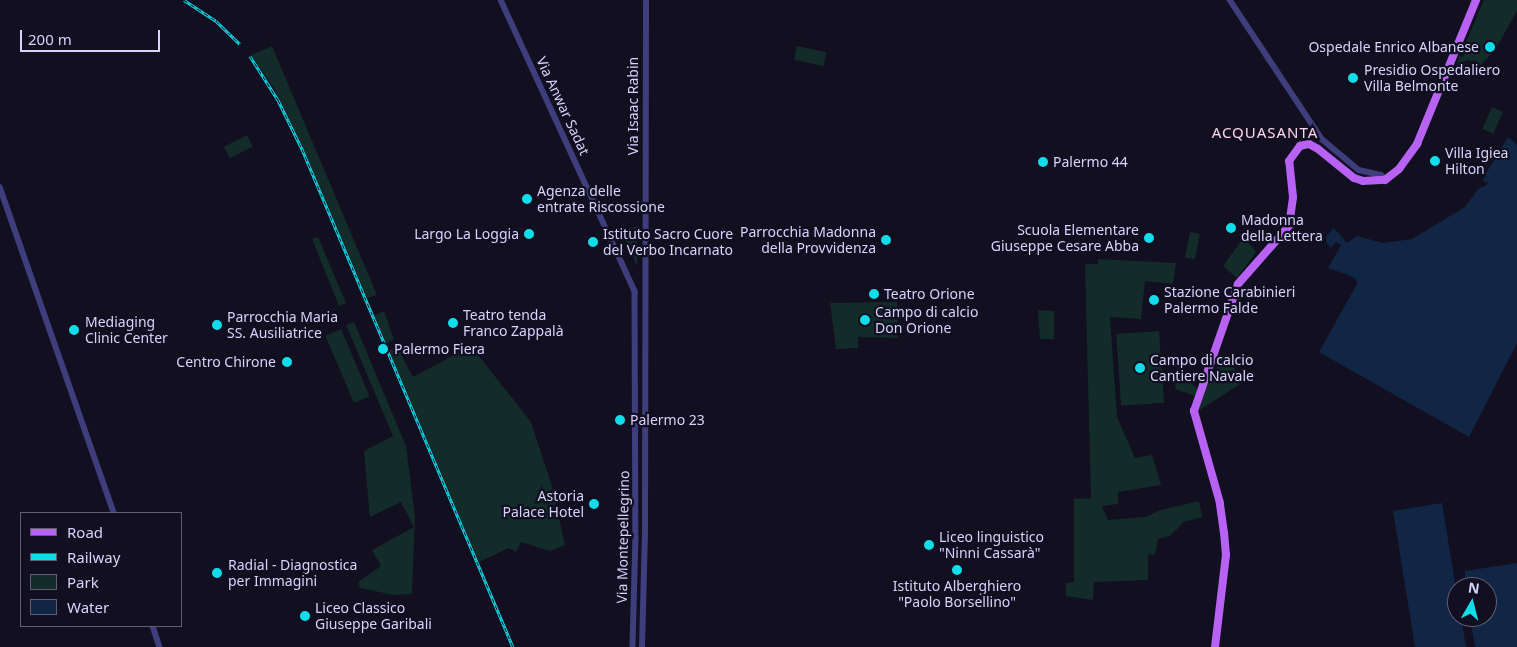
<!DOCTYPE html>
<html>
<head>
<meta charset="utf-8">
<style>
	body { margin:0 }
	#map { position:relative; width:1517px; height:647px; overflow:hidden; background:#120f21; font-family:"Noto Sans",sans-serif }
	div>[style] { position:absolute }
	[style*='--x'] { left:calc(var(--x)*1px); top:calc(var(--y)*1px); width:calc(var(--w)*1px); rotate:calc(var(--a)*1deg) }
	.green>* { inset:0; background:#132b29; transform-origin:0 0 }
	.water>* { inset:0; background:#112644 }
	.minor>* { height:5.5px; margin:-2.75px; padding:0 2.75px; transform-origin:2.75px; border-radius:2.75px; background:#3e3e7d }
	.major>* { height:8px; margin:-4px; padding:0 4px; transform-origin:4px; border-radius:4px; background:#b862f4 }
	.rail>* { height:3px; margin-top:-1.5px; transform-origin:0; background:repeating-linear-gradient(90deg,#120f21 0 4px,#11ddea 0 8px); box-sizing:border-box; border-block:1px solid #11ddea }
	.dots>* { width:14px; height:14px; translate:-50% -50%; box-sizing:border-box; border:2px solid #120f21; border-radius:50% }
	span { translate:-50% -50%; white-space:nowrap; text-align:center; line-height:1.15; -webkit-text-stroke:4.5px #120f21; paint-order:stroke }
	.poi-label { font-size:14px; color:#d6d3fc }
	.right { translate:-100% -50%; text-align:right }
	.left { translate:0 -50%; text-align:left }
	.street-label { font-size:14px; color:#d6d3fc }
	.neighbourhood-label { font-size:15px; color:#fcd5ef; letter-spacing:1px }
	.legend { position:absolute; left:20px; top:512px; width:162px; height:115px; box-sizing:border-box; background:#120f21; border:1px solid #605d79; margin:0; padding:6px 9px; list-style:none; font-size:15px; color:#d6d3fc }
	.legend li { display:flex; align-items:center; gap:10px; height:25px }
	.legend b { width:25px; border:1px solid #605d79 }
	.north { position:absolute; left:1447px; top:577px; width:50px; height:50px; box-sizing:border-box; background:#120f21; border:1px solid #605d79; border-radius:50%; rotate:8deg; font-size:14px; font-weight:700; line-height:20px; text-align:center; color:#d6d3fc }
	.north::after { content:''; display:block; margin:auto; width:18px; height:22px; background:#11ddea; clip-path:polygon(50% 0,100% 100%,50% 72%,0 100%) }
	.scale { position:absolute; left:20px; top:30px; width:140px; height:22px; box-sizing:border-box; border:2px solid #d6d3fc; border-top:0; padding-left:6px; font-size:15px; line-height:18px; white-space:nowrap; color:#d6d3fc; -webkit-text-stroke:4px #120f21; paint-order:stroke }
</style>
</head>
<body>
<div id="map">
	<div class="green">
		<i style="clip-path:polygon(1484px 0,1517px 0,1517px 11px,1495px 50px,1477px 69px,1477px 62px,1466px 60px,1460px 67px,1457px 66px,1459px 56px,1463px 57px,1469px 44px,1466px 42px)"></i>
		<i style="clip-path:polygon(272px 46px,377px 295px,367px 298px,302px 145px,274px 88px,251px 55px)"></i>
		<i style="left:797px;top:46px;width:30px;height:14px;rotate:12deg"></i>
		<i style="left:1492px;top:107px;width:12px;height:24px;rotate:24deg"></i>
		<i style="left:247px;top:135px;width:13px;height:26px;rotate:63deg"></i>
		<i style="clip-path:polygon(638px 226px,637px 261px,637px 266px,621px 231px)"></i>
		<i style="left:1190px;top:232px;width:10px;height:26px;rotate:11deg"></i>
		<i style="clip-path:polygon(318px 237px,346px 303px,339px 306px,312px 239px)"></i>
		<i style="clip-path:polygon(1244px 237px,1256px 252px,1237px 278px,1223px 266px)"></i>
		<i style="clip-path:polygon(1098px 259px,1176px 263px,1173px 284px,1145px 281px,1141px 319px,1110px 317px,1117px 417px,1135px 458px,1152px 455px,1161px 485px,1118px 492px,1118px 504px,1102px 506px,1108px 520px,1145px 517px,1161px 510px,1199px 501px,1202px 517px,1184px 522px,1170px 536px,1158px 539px,1155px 555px,1148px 554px,1148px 580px,1094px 582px,1093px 600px,1066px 596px,1066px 583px,1074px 582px,1074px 499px,1091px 498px,1085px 264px,1098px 264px)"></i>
		<i style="clip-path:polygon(897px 302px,898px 338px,858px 337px,858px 348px,836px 349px,830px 303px)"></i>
		<i style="clip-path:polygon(1038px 310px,1054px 311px,1054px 339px,1040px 339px)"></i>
		<i style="clip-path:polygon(384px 311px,394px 339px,386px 344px,374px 315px)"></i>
		<i style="clip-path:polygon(354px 322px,406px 446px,415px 517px,412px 594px,394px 595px,360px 588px,358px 582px,381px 566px,372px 550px,414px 527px,401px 502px,370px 517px,364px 451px,393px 436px,346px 325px)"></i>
		<i style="left:341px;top:329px;width:73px;height:17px;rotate:67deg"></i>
		<i style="left:1159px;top:331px;width:72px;height:43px;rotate:86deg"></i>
		<i style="clip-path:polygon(471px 346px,531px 422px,551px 483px,565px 545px,550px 551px,521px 542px,516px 552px,509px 548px,479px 562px,389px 350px,398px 349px,413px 377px)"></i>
		<i style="clip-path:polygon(1218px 354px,1243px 376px,1237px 379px,1239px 385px,1198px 411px,1208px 380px,1212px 381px,1219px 363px,1215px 361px)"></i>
		<i style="clip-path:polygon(1178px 363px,1184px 364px,1182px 376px,1197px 388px,1195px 396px,1175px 389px)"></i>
	</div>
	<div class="water">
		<i style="clip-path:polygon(1508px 137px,1517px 145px,1517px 343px,1469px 437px,1319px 352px,1357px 284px,1356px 279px,1348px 275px,1328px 268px,1341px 245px,1336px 242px,1331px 248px,1326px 242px,1327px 235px,1334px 228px,1347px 243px,1357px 236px,1383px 243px,1412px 239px,1465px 207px,1479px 188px,1486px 186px,1488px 183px,1483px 181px,1485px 175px)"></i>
		<i style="clip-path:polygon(1442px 503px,1457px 595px,1457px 617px,1461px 617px,1466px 647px,1415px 647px,1393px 511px)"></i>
		<i style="clip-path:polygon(1517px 563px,1517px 647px,1475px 647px,1470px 617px,1487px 617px,1487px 587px,1465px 587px,1465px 571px)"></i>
	</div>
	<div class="minor">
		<i style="--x:501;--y:0;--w:321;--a:65.3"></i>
		<i style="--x:635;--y:292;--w:245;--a:89.8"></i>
		<i style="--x:636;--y:537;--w:110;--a:91.6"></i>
		<i style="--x:1230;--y:0;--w:167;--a:56.5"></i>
		<i style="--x:1322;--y:139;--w:48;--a:40"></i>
		<i style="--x:1359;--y:170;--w:23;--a:13"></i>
		<i style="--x:1381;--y:175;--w:6;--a:51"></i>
		<i style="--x:0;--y:187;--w:345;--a:70.7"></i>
		<i style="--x:153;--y:626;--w:22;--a:72"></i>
		<i style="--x:642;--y:647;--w:111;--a:-88.5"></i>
		<i style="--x:645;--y:536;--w:536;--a:-89.89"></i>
	</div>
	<div class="major">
		<i style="--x:1215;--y:647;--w:93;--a:-83.2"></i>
		<i style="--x:1226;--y:555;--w:22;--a:-95"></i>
		<i style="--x:1224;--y:533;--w:30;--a:-98"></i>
		<i style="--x:1220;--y:503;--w:96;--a:-105.8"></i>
		<i style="--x:1194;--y:411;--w:134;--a:-70.9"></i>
		<i style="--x:1238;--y:284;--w:77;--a:-48.7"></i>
		<i style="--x:1289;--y:226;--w:29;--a:-82"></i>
		<i style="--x:1293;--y:197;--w:36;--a:-96"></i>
		<i style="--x:1289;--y:161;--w:19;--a:-54"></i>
		<i style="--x:1300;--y:146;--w:9;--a:-13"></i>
		<i style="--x:1309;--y:144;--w:10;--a:29"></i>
		<i style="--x:1318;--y:149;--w:46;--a:38.9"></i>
		<i style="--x:1354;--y:178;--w:9;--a:18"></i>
		<i style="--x:1363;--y:181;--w:22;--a:-3"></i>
		<i style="--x:1385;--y:180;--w:18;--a:-38"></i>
		<i style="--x:1399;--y:169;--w:31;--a:-54"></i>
		<i style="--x:1417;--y:144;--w:156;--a:-67.7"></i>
	</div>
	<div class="rail">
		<i style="--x:184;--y:0;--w:38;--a:33"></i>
		<i style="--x:216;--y:21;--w:33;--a:44"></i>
		<i style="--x:250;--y:56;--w:52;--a:57.5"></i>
		<i style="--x:278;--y:100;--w:55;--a:63.9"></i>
		<i style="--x:302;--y:149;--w:541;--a:67.04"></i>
	</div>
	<div class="dots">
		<i style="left:1490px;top:47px;background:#11ddea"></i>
		<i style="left:1353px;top:78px;background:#11ddea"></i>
		<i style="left:1435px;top:161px;background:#11ddea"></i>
		<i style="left:1043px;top:162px;background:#11ddea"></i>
		<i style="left:527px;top:199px;background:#11ddea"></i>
		<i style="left:1231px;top:228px;background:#11ddea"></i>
		<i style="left:529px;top:234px;background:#11ddea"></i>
		<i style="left:1149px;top:238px;background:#11ddea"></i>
		<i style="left:886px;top:240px;background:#11ddea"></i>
		<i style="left:593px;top:242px;background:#11ddea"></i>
		<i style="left:874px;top:294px;background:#11ddea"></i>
		<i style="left:1154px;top:300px;background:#11ddea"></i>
		<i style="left:865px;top:320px;background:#11ddea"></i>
		<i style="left:453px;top:323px;background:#11ddea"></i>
		<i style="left:217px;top:325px;background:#11ddea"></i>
		<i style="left:74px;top:330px;background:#11ddea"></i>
		<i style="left:383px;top:349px;background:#11ddea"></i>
		<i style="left:287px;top:362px;background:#11ddea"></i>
		<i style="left:1140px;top:368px;background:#11ddea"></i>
		<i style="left:620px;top:420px;background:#11ddea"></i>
		<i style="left:594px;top:504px;background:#11ddea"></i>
		<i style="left:929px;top:545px;background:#11ddea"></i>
		<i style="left:957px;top:570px;background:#11ddea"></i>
		<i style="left:217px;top:573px;background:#11ddea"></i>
		<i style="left:305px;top:616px;background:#11ddea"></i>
	</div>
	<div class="poi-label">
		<span class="right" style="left:1479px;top:47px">Ospedale Enrico Albanese</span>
		<span class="left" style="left:1364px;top:78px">Presidio Ospedaliero<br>Villa Belmonte</span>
		<span class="left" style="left:1445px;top:161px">Villa Igiea<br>Hilton</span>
		<span class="left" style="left:1053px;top:162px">Palermo 44</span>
		<span class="left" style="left:537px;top:199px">Agenza delle<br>entrate Riscossione</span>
		<span class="left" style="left:1241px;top:228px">Madonna<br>della Lettera</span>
		<span class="right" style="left:1139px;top:238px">Scuola Elementare<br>Giuseppe Cesare Abba</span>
		<span class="right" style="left:876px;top:240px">Parrocchia Madonna<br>della Provvidenza</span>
		<span class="right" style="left:519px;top:234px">Largo La Loggia</span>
		<span class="left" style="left:603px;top:242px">Istituto Sacro Cuore<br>del Verbo Incarnato</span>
		<span class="left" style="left:1164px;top:300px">Stazione Carabinieri<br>Palermo Falde</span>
		<span class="left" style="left:884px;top:294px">Teatro Orione</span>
		<span class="left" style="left:875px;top:320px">Campo di calcio<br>Don Orione</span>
		<span class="left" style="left:463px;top:323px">Teatro tenda<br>Franco Zappalà</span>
		<span class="left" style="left:227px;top:325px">Parrocchia Maria<br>SS. Ausiliatrice</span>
		<span class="left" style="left:85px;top:330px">Mediaging<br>Clinic Center</span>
		<span class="left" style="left:394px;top:349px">Palermo Fiera</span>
		<span class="left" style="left:1150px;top:368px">Campo di calcio<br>Cantiere Navale</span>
		<span class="right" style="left:276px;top:362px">Centro Chirone</span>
		<span class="left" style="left:630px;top:420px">Palermo 23</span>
		<span class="right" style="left:584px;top:504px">Astoria<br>Palace Hotel</span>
		<span class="left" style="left:939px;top:545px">Liceo linguistico<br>"Ninni Cassarà"</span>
		<span class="left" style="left:228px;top:573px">Radial - Diagnostica<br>per Immagini</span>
		<span style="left:957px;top:594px">Istituto Alberghiero<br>"Paolo Borsellino"</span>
		<span class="left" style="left:315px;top:616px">Liceo Classico<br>Giuseppe Garibali</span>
	</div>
	<div class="street-label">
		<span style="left:563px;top:106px;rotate:65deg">Via Anwar Sadat</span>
		<span style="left:633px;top:106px;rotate:-90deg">Via Isaac Rabin</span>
		<span style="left:623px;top:537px;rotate:-89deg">Via Montepellegrino</span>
	</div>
	<div class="neighbourhood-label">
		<span style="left:1265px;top:133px">ACQUASANTA</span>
	</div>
	<ul class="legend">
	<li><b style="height:6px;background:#b862f4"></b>Road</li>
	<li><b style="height:6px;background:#11ddea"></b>Railway</li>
	<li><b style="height:14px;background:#132b29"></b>Park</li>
	<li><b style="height:14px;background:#112644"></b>Water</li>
	</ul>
	<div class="north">N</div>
	<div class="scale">200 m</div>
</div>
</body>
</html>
